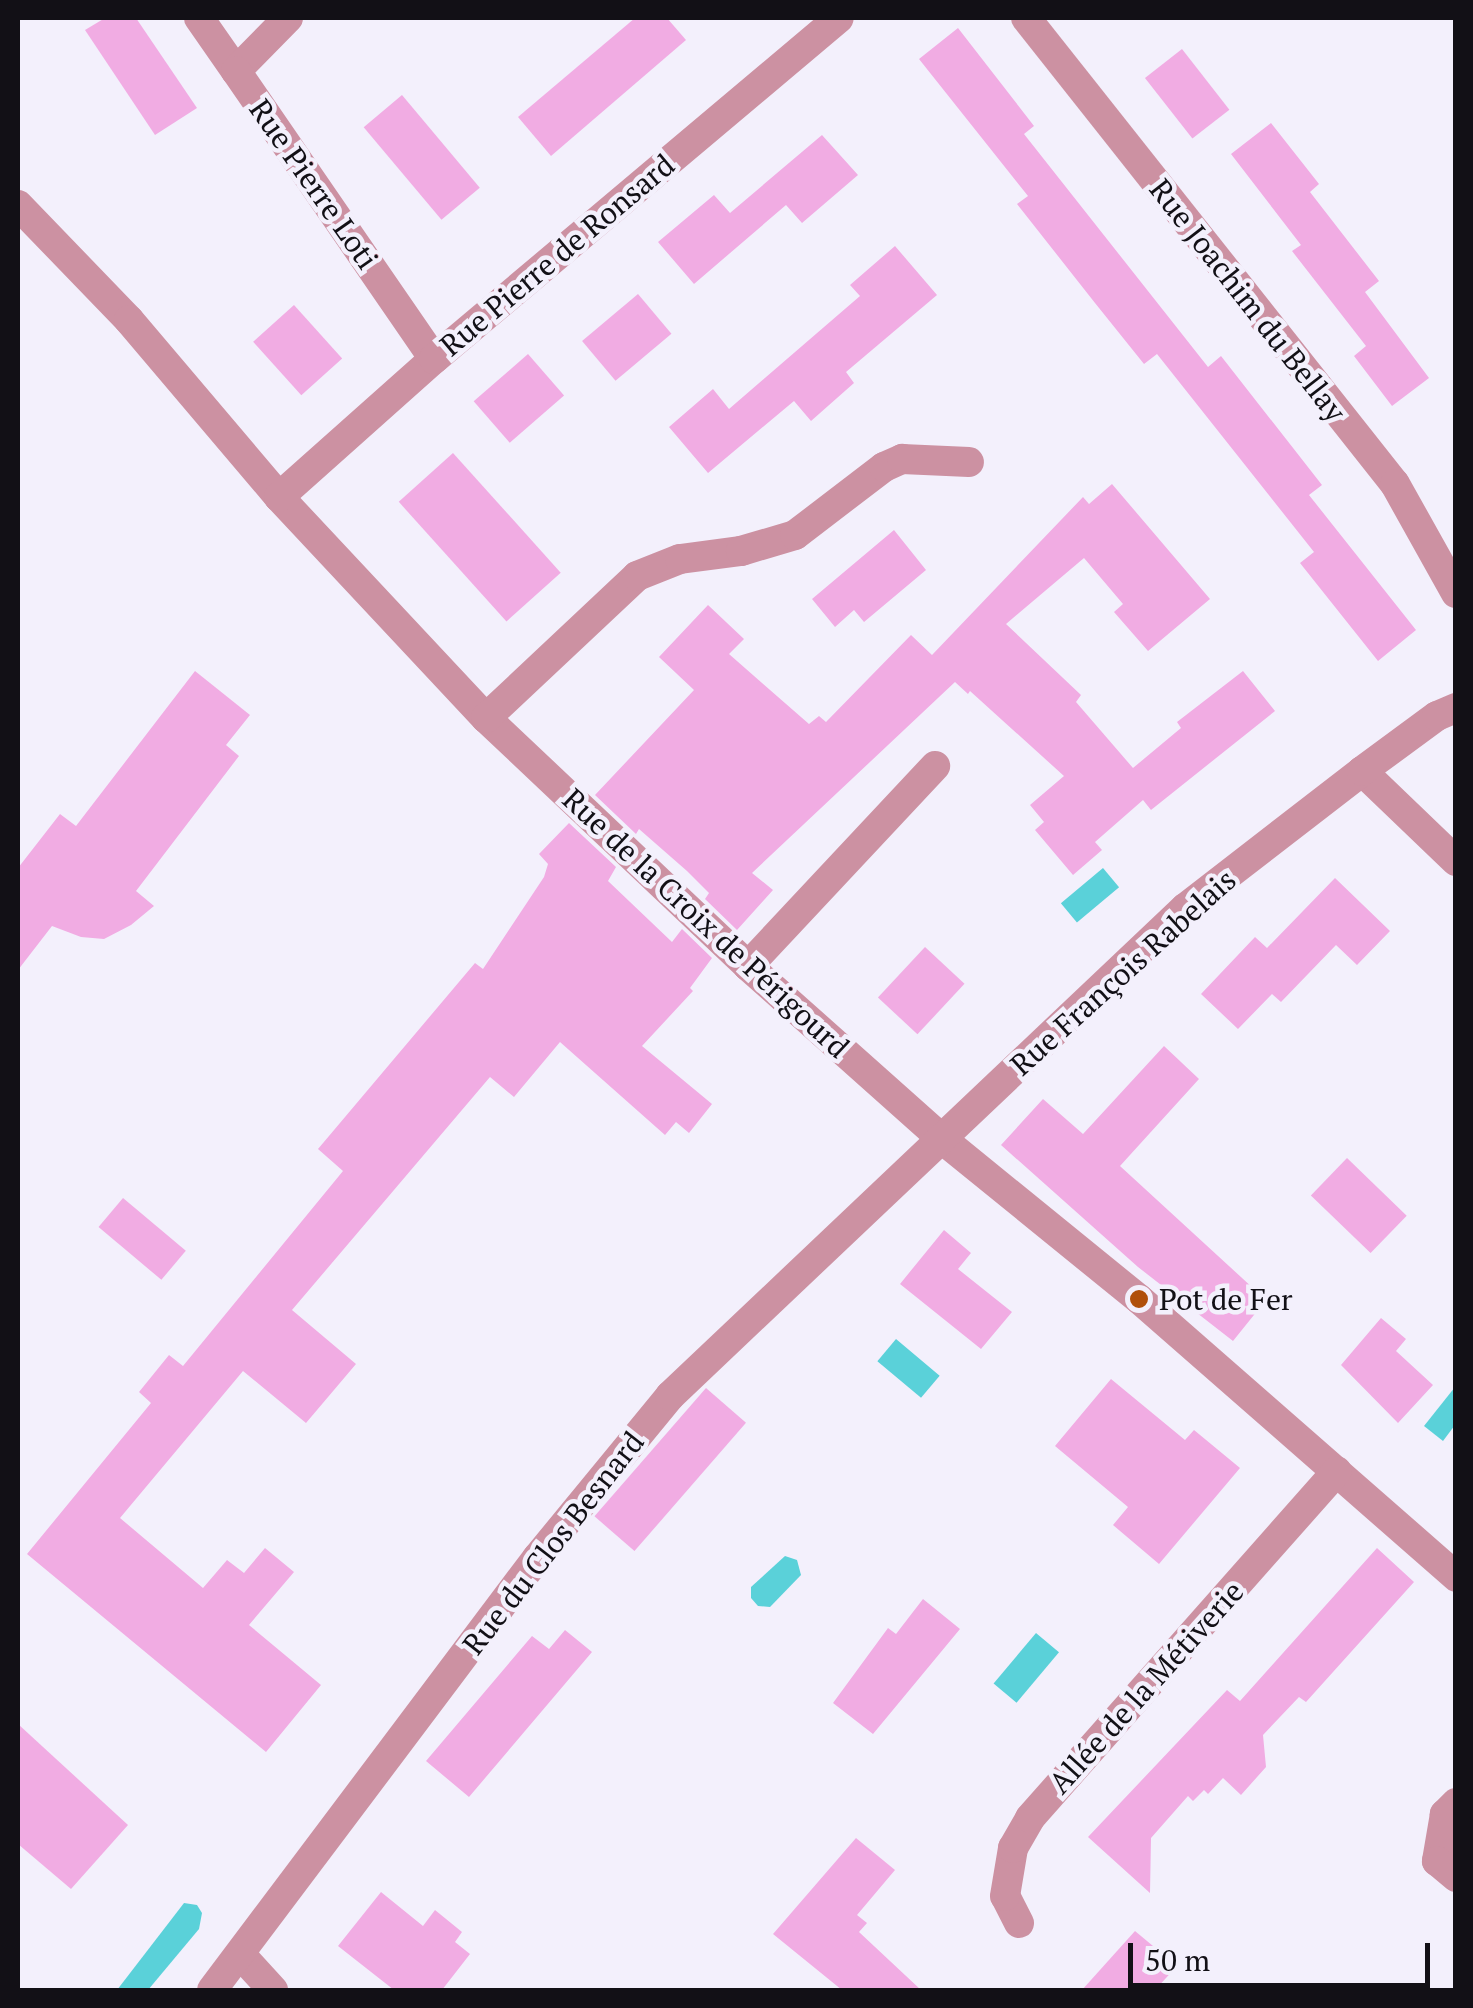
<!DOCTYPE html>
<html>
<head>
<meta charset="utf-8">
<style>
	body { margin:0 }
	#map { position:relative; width:1473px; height:2008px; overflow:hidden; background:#f3f0fc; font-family:"PT Serif",serif }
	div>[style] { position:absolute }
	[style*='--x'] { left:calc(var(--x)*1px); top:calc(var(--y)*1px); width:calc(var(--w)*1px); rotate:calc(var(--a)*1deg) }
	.water>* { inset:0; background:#5ad1d9; transform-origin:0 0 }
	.building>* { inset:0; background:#f1ace3; transform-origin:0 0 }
	.minor>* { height:30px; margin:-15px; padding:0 15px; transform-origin:15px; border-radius:15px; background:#cc91a2 }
	.dots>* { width:28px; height:28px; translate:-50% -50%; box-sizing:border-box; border:5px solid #f3f0fc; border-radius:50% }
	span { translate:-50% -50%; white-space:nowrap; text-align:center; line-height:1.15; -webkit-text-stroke:9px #f3f0fc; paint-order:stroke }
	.street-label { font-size:30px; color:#121016 }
	.poi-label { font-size:30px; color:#121016 }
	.left { translate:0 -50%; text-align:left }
	.frame { position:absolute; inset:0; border:20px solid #121016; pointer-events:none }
	.scale { position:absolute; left:1128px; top:1943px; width:302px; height:45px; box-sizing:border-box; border:5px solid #121016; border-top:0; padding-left:12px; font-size:30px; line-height:35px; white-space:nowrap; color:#121016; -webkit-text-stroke:8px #f3f0fc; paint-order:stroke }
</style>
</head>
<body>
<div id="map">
	<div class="water">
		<i style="left:1103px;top:868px;width:25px;height:55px;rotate:50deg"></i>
		<i style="left:896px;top:1339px;width:57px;height:29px;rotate:40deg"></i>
		<i style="clip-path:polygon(1455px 1387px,1455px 1425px,1443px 1441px,1424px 1426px)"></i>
		<i style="clip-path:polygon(785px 1556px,797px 1560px,801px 1575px,770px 1607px,758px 1606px,751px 1598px,751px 1587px)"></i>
		<i style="left:1036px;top:1633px;width:30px;height:66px;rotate:40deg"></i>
		<i style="clip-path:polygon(184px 1903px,197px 1905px,202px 1913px,199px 1929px,148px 1990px,117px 1990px)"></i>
	</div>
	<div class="building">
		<i style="clip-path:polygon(105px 18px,136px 18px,197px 108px,155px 135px,85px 30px)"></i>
		<i style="clip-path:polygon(635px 18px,667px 18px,686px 40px,551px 156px,518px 117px)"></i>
		<i style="clip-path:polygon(958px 28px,1034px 126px,1024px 134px,1208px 367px,1221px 356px,1322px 485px,1309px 495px,1416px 630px,1378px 661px,1300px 563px,1314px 552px,1157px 354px,1144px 364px,1095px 303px,1017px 204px,1028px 196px,919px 59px)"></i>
		<i style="left:1182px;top:49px;width:77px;height:47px;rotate:52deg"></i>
		<i style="left:402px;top:95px;width:121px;height:50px;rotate:50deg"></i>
		<i style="clip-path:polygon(1271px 123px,1319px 184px,1310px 192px,1379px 281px,1365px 292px,1429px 378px,1392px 406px,1354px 356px,1366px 346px,1292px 251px,1301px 245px,1231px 154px)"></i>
		<i style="clip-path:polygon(822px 135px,858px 175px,802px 223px,786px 205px,694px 284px,658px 242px,714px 195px,730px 213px)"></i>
		<i style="clip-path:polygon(895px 246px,937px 295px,846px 372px,854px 383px,811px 421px,794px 401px,708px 473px,669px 427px,713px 389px,729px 409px,860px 296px,850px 285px)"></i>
		<i style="left:638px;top:294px;width:52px;height:73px;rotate:50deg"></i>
		<i style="left:294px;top:305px;width:72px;height:55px;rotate:48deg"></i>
		<i style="left:528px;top:354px;width:55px;height:72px;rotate:49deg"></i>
		<i style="left:453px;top:453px;width:161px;height:73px;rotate:48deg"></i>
		<i style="clip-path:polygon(1112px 484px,1210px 599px,1148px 651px,1114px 612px,1123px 604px,1084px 558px,1006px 624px,1081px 695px,1076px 702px,1133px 768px,1181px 728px,1177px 722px,1243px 671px,1275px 711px,1151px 810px,1143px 800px,1095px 842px,1102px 850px,1073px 875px,1035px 830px,1044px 822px,1030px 805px,1064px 776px,970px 691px,968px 694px,955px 682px,752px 873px,773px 890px,737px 930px,705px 899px,709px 893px,687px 871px,639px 829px,636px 834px,595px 795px,694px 690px,659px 657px,708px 605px,744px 639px,729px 654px,809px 724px,819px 716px,826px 722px,911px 635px,932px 655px,1083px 497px,1089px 504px)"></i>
		<i style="clip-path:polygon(894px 530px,926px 570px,864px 622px,854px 610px,835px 627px,812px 599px)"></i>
		<i style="clip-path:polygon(195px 671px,250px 715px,226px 745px,239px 756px,136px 891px,154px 906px,131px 925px,104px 939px,81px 937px,52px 926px,18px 970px,18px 868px,60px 814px,76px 826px)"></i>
		<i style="clip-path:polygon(569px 823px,616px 867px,608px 881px,672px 942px,682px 929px,712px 958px,690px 988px,693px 991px,642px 1046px,712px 1104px,689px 1133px,676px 1122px,665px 1135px,560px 1042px,514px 1097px,490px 1077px,292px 1310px,356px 1364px,306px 1423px,243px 1371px,120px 1518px,203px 1588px,227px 1560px,244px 1573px,265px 1548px,294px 1572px,249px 1625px,321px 1685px,266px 1752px,27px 1554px,151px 1403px,139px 1392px,169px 1355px,183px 1366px,343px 1171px,318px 1149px,475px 963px,483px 969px,544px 877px,548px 864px,539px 854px)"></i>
		<i style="clip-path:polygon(1335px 878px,1390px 931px,1357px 965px,1336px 945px,1281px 1002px,1272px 994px,1238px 1029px,1201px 994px,1255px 937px,1267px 948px)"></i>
		<i style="left:925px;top:947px;width:54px;height:69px;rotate:43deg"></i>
		<i style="clip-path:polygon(1164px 1046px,1199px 1079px,1120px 1166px,1266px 1300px,1233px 1341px,1138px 1267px,1001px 1145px,1043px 1099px,1083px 1134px)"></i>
		<i style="left:1347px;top:1158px;width:83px;height:52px;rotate:44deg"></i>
		<i style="left:123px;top:1198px;width:82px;height:38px;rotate:40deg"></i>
		<i style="clip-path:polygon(944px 1230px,971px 1253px,958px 1269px,1012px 1312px,981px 1349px,900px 1284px)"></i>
		<i style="clip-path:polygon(1381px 1318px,1406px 1339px,1396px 1351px,1433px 1385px,1398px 1423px,1341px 1365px)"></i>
		<i style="clip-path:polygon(1111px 1379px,1185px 1440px,1194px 1430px,1240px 1468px,1159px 1564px,1113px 1525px,1128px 1507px,1055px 1446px)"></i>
		<i style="left:706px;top:1388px;width:53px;height:170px;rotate:41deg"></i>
		<i style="clip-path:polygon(1377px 1548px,1414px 1582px,1306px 1702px,1299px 1697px,1263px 1735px,1266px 1767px,1241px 1795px,1223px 1778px,1208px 1794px,1204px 1790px,1193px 1801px,1188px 1796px,1151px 1838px,1150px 1893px,1088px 1837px,1227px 1690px,1240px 1701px)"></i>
		<i style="clip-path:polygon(923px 1599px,960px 1629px,873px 1734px,833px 1703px,888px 1628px,896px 1634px)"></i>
		<i style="clip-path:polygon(565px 1630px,592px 1652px,469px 1797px,426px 1761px,532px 1636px,549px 1649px)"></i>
		<i style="clip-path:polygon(18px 1724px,128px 1825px,71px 1889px,18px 1844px)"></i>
		<i style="clip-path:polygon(856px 1838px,895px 1870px,857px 1915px,867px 1923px,859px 1932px,921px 1990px,842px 1990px,773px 1934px)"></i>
		<i style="clip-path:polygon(381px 1892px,423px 1926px,435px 1910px,462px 1932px,455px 1942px,470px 1954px,442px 1990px,394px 1990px,338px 1946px)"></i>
		<i style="clip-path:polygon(1135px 1931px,1177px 1966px,1155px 1990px,1082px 1990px)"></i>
	</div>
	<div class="minor">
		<i style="--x:199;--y:18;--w:65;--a:55.1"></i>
		<i style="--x:288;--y:18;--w:74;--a:134.5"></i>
		<i style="--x:236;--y:71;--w:349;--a:55.5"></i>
		<i style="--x:1026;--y:18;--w:594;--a:51.63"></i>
		<i style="--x:1395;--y:484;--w:125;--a:60.8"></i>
		<i style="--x:18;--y:205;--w:160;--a:46"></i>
		<i style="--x:129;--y:320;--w:232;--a:49.7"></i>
		<i style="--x:279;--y:497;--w:303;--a:46.9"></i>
		<i style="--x:486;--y:718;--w:361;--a:43.4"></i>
		<i style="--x:748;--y:966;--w:260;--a:41.7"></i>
		<i style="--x:942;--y:1139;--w:254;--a:39.1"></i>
		<i style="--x:1139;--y:1299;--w:422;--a:41.2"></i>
		<i style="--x:279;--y:497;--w:208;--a:-41.7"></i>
		<i style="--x:434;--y:359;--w:529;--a:-40.1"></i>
		<i style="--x:486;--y:718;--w:207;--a:-43.2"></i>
		<i style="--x:637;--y:576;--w:46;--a:-21.6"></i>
		<i style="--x:680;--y:559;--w:62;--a:-7.5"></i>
		<i style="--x:741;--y:551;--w:56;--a:-16.5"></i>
		<i style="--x:795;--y:535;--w:112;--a:-37.4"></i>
		<i style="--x:884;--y:467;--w:20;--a:-24"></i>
		<i style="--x:902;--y:459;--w:67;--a:2.6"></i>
		<i style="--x:1362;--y:771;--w:130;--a:43.8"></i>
		<i style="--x:748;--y:966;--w:274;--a:-46.9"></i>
		<i style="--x:1456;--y:1803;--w:16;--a:135"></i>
		<i style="--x:1445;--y:1814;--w:48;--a:99.7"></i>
		<i style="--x:1437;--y:1861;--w:25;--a:40"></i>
		<i style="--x:1019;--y:1923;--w:30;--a:-117"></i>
		<i style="--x:1005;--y:1896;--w:49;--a:-80.5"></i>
		<i style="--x:1013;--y:1848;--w:34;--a:-60"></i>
		<i style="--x:1030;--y:1818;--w:463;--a:-48.5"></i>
		<i style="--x:240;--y:1954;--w:49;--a:47.5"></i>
		<i style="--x:212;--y:1990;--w:541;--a:-53.05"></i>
		<i style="--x:537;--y:1558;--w:210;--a:-50.6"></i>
		<i style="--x:670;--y:1396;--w:709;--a:-43.46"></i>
		<i style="--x:1185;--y:908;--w:224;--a:-37.7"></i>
		<i style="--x:1362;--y:771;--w:93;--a:-36.3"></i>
		<i style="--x:1437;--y:716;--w:21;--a:-23"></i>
	</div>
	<div class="dots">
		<i style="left:1139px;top:1299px;background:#b0500b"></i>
	</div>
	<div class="street-label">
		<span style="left:314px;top:184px;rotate:55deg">Rue Pierre Loti</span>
		<span style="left:557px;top:255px;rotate:-40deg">Rue Pierre de Ronsard</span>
		<span style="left:1248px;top:300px;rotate:52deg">Rue Joachim du Bellay</span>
		<span style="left:706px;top:923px;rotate:43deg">Rue de la Croix de Périgourd</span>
		<span style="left:1123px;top:972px;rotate:-42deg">Rue François Rabelais</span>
		<span style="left:553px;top:1543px;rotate:-52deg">Rue du Clos Besnard</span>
		<span style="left:1146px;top:1687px;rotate:-48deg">Allée de la Métiverie</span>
	</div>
	<div class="poi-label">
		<span class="left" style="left:1159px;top:1299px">Pot de Fer</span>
	</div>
	<div class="frame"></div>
	<div class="scale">50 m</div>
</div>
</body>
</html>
